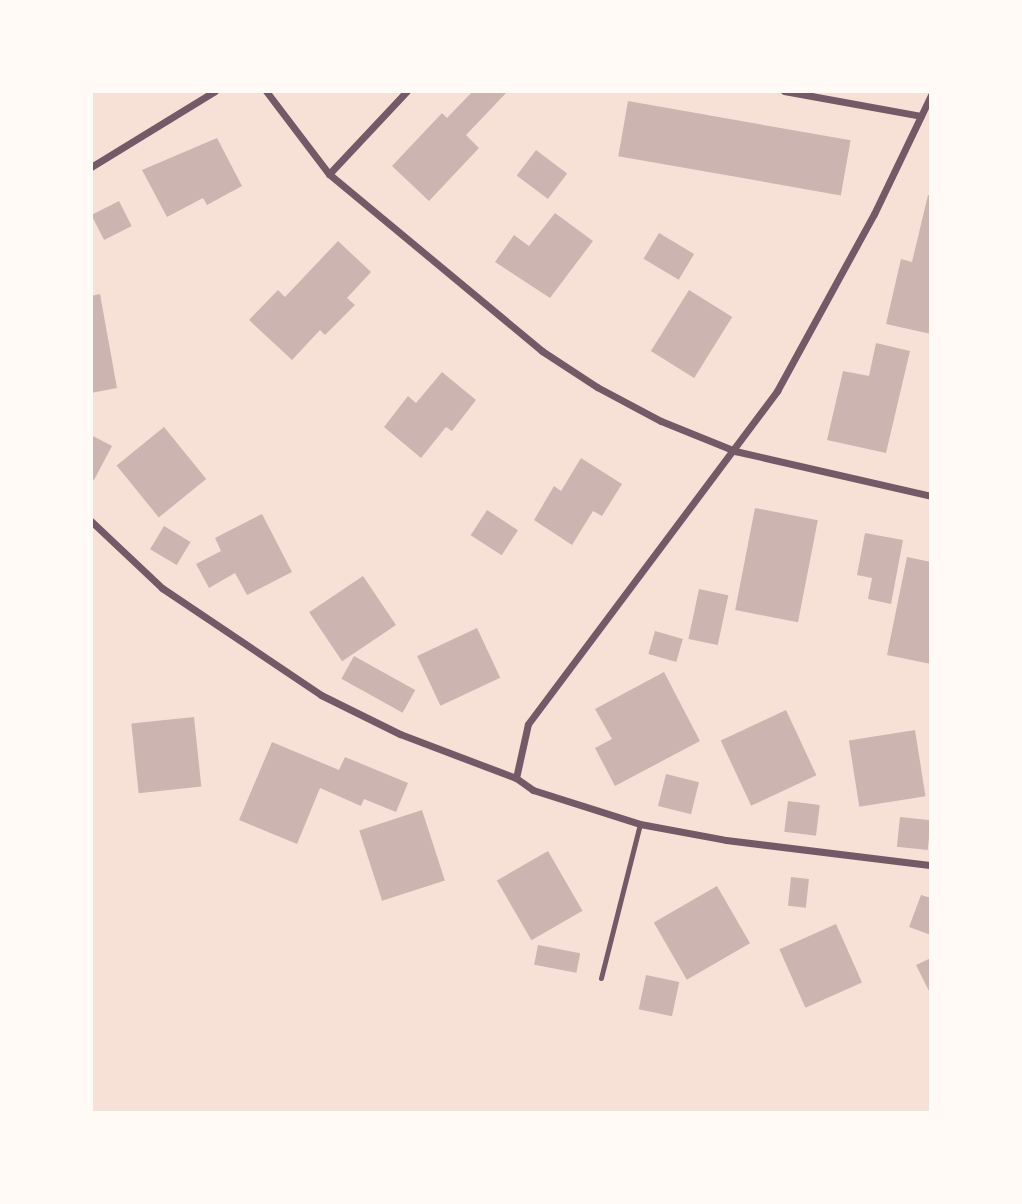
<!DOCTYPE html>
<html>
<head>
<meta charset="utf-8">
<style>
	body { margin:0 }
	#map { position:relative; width:1022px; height:1204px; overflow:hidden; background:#f7e1d7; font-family:Poppins,sans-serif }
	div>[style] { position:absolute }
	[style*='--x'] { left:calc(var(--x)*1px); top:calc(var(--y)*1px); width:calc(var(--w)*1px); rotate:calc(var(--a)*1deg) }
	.building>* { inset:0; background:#ccb4b1; transform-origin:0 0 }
	.service>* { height:5px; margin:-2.5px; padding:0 2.5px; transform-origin:2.5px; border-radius:2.5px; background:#755966 }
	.minor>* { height:7px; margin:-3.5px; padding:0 3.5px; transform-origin:3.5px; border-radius:3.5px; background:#755966 }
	span { translate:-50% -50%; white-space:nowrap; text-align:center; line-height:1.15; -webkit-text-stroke:7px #fffaf5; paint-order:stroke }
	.frame { position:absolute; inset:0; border:93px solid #fffaf5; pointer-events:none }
</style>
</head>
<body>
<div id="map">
	<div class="building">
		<i style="clip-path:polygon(473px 91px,508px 91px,466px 135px,479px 148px,429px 201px,392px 166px,442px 113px,447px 118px)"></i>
		<i style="left:628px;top:101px;width:226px;height:56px;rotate:10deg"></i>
		<i style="clip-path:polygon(217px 138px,242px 186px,207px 205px,203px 198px,167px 217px,142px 170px)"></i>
		<i style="left:536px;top:150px;width:39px;height:32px;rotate:37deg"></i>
		<i style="clip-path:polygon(928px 195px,931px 196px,931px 334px,886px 324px,901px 259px,912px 262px)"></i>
		<i style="left:119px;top:201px;width:28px;height:31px;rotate:63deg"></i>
		<i style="clip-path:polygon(555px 213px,593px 241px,550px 298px,495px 262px,514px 235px,529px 246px)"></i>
		<i style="left:659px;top:233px;width:41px;height:30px;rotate:31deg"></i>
		<i style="clip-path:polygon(338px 241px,371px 272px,347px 298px,355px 305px,325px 335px,320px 330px,292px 360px,249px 320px,278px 290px,285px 297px)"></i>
		<i style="left:689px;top:290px;width:51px;height:72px;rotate:32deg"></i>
		<i style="clip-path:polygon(100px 294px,117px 388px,91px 393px,91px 296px)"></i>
		<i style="clip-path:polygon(876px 343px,910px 351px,886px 453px,827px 440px,843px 371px,869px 376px)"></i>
		<i style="clip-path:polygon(442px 372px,476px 400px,452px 431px,446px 427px,421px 458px,384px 427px,408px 396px,416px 403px)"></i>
		<i style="left:164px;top:427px;width:67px;height:61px;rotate:51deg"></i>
		<i style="clip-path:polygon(91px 435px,112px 446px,94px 480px,91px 478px)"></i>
		<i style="clip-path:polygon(581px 458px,622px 484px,602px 516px,593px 511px,572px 545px,534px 520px,554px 486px,561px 491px)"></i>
		<i style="left:755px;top:508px;width:64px;height:104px;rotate:11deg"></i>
		<i style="left:487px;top:510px;width:37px;height:30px;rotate:33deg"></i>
		<i style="clip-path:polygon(262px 514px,292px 572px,247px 595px,235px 573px,209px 588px,196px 564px,221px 551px,215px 538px)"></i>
		<i style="left:164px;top:526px;width:31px;height:27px;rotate:31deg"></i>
		<i style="clip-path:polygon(865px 533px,903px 540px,891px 604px,868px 599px,872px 578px,857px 575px)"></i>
		<i style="clip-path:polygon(907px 557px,931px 562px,931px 664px,887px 655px)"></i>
		<i style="left:363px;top:576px;width:59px;height:65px;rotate:56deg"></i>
		<i style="left:699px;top:589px;width:30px;height:51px;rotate:12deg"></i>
		<i style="left:477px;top:628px;width:55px;height:66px;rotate:65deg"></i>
		<i style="left:655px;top:631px;width:29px;height:24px;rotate:16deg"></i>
		<i style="left:354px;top:656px;width:70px;height:26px;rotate:29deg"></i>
		<i style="clip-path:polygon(664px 672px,700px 741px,615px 786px,595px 748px,612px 739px,595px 709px)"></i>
		<i style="left:786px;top:710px;width:72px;height:72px;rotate:65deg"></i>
		<i style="left:194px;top:717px;width:70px;height:63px;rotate:84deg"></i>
		<i style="left:915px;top:730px;width:67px;height:67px;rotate:81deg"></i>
		<i style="clip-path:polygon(272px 742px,339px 770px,345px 757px,408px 783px,396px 812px,364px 799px,361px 806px,320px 788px,297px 844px,239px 820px)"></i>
		<i style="left:666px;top:774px;width:34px;height:33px;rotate:14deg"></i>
		<i style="left:788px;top:801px;width:32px;height:31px;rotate:7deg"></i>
		<i style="left:422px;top:810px;width:74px;height:66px;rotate:72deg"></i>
		<i style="left:900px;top:817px;width:31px;height:30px;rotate:6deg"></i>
		<i style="left:548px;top:851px;width:69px;height:59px;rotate:60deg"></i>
		<i style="left:791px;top:877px;width:18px;height:29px;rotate:6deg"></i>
		<i style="left:717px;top:886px;width:66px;height:73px;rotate:60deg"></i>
		<i style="clip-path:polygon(921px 895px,931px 898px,931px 935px,909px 927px)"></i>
		<i style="left:836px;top:924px;width:64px;height:62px;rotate:66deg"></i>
		<i style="left:538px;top:945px;width:43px;height:20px;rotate:11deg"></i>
		<i style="clip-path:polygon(931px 958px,931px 995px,916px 965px)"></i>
		<i style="left:646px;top:975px;width:34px;height:35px;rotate:12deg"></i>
	</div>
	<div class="service">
		<i style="--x:601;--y:978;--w:159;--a:-75.8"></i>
	</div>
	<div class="minor">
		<i style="--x:266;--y:91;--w:104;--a:52.8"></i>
		<i style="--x:329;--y:174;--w:277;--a:39.7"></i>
		<i style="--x:542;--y:351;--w:66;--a:33.2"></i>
		<i style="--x:597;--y:387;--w:72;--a:28"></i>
		<i style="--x:661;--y:421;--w:80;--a:22.1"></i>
		<i style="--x:735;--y:451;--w:201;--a:12.9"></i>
		<i style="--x:784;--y:91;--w:139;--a:10.3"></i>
		<i style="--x:91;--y:167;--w:145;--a:-31.5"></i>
		<i style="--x:329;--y:174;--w:114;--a:-46.8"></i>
		<i style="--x:91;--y:521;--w:98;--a:43.3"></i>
		<i style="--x:162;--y:588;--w:192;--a:33.9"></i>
		<i style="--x:321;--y:695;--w:88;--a:26.3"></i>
		<i style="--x:400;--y:734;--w:124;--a:20.8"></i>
		<i style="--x:516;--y:778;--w:21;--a:35"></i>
		<i style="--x:533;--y:790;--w:112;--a:17.6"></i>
		<i style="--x:640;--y:824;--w:87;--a:10.5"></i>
		<i style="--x:726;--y:840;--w:207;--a:7"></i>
		<i style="--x:516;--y:778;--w:55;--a:-77.5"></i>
		<i style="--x:528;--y:724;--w:416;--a:-53.2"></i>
		<i style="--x:777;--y:391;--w:202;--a:-61.3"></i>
		<i style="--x:874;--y:214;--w:132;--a:-64.4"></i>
	</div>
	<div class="frame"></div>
</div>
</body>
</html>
